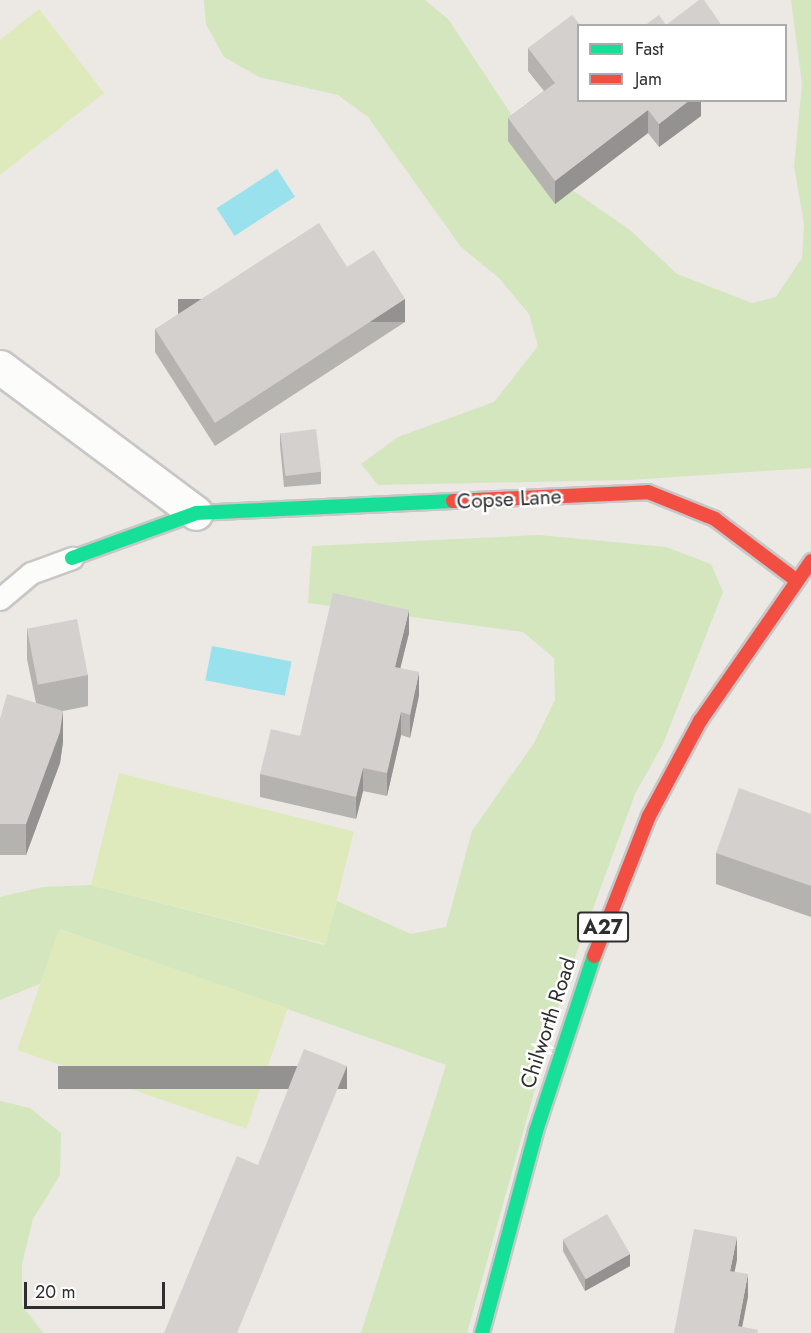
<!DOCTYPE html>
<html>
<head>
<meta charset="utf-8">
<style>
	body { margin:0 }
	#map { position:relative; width:811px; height:1333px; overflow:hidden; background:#ece8e4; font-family:Jost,sans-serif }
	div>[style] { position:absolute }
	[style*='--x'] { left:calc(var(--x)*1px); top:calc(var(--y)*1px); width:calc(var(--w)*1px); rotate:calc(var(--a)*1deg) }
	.green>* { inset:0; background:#d3e6be }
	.pitch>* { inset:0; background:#deeabb; transform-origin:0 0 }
	.water>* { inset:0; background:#99e1ec; transform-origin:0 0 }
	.roads { filter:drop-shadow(2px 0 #c8c7c7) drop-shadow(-2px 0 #c8c7c7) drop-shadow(0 2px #c8c7c7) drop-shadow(0 -2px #c8c7c7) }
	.lane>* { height:21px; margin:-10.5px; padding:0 10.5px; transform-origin:10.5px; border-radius:10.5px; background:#fcfcfb }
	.street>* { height:33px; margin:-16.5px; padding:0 16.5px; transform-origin:16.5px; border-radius:16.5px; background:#fcfcfb }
	.fast>* { height:14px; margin:-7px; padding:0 7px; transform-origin:7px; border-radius:7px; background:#16e098 }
	.jam>* { height:14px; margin:-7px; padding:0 7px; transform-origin:7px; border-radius:7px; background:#f24e42 }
	.wall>* { inset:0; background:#b5b3b0 }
	.shaded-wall>* { inset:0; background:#949290; transform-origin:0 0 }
	.building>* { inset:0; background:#d3d0cd; transform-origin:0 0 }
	span { translate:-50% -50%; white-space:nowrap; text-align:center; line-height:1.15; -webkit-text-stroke:5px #fff; paint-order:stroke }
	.shield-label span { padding:2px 4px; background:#fff; border:2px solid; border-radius:4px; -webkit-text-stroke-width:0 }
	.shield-label { font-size:20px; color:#2e2e2e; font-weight:700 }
	.street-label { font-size:21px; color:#2e2e2e }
	.legend { position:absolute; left:577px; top:24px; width:210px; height:78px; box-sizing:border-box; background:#fff; border:2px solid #ababab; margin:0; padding:8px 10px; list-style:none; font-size:18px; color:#2e2e2e }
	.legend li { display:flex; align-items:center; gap:12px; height:30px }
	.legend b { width:30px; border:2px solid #ababab }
	.scale { position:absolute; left:24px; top:1282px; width:141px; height:27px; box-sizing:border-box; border:3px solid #2e2e2e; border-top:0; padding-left:8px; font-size:18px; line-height:21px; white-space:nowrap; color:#2e2e2e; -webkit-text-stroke:4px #fff; paint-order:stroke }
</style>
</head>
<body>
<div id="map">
	<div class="green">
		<i style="clip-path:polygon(204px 0,425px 0,449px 20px,513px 117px,530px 161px,630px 230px,677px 274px,752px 303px,776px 297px,802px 258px,804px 224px,794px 166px,802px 84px,791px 0,811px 0,811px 468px,629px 480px,378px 485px,361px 464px,398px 437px,494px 402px,538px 346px,529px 314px,499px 278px,461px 247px,368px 117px,338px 95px,259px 77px,224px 57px,206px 24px)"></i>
		<i style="clip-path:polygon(539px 535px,666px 547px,711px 564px,723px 592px,663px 744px,635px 794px,562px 993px,467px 1333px,361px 1333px,446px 1065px,60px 929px,42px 983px,0 1000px,0 897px,43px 887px,90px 885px,324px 945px,337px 901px,411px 934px,446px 927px,472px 831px,534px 743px,555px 700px,554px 658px,523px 632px,308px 603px,312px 546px)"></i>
		<i style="clip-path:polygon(0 1101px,30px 1108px,61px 1133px,60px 1175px,33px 1219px,22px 1264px,22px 1305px,43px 1333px,0 1333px)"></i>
	</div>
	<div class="pitch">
		<i style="clip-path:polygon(39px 9px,104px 93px,0 175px,0 40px)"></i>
		<i style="left:119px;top:773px;width:242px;height:116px;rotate:14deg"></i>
		<i style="left:59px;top:929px;width:242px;height:128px;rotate:19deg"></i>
	</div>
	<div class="water">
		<i style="left:277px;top:169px;width:33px;height:72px;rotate:57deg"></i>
		<i style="left:212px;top:646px;width:81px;height:35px;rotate:11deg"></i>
	</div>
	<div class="roads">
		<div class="lane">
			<i style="--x:0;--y:599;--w:40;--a:-40"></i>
			<i style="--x:31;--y:573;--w:44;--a:-20.1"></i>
		</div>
		<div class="street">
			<i style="--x:0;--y:367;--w:244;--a:36.7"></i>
		</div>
		<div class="fast">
			<i style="--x:72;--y:558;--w:132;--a:-19.9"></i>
			<i style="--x:196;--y:513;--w:257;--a:-2.7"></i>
			<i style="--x:482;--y:1333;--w:209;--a:-75"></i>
			<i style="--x:536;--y:1131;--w:184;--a:-71.7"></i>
		</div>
		<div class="jam">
			<i style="--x:453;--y:501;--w:195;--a:-2.6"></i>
			<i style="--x:648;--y:492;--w:72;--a:21.9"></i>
			<i style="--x:715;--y:519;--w:101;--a:37"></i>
			<i style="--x:594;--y:956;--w:150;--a:-68.6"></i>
			<i style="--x:649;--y:816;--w:108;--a:-61.8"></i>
			<i style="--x:700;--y:721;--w:195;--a:-55.2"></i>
		</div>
	</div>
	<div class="wall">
		<i style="clip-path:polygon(528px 48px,579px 100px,701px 100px,701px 116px,659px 147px,648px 133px,555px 204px,508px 141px,508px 118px,544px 91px,528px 71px)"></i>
		<i style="clip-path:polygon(347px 267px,405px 322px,215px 446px,155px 352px,155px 329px)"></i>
		<i style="clip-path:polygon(280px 433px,321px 472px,321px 484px,284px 487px,280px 445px)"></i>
		<i style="clip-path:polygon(27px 628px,88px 675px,88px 706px,63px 711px,63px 742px,60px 763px,26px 855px,0 855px,0 719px,36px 703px,27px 659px)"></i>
		<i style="clip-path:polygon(409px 633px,400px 668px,419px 695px,410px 738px,401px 735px,387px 796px,363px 791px,356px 819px,260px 797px,260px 774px)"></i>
		<i style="clip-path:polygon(811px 814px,811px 917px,716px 884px,716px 853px)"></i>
		<i style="clip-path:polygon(563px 1239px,630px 1266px,585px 1291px,563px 1251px)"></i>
	</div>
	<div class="shaded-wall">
		<i style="clip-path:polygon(690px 100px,701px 100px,701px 116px,659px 147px,659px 124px)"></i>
		<i style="clip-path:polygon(648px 110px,648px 133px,555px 204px,555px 181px)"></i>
		<i style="left:405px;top:299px;width:23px;height:227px;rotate:90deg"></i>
		<i style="clip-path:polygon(409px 610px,409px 633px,395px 690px,395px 667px)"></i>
		<i style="clip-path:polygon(419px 672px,419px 695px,410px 738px,410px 715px)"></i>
		<i style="clip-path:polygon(63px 711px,63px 742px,60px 763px,26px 855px,26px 824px)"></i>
		<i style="clip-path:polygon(401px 712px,401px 735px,387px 796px,387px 773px)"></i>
		<i style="clip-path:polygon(363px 768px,363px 791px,356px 819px,356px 797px)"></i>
		<i style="left:347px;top:1066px;width:23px;height:289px;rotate:90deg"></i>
		<i style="clip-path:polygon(737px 1237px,737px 1260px,730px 1294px,730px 1271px)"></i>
		<i style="clip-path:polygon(630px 1254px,630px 1266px,585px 1291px,585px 1279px)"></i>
		<i style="clip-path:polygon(748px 1274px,748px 1297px,741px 1333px,738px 1326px)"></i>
	</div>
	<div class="building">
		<i style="clip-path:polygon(699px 0,704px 0,722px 26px,644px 26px,659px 15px,666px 25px)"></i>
		<i style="clip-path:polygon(572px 15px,581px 26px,579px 26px,579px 100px,690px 100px,659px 124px,648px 110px,555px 181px,508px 118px,555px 83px,528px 48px)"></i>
		<i style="clip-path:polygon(319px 223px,347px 267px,374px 250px,405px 299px,215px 423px,155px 329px)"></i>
		<i style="left:316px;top:429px;width:43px;height:36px;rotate:83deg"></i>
		<i style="clip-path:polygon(333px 593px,409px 610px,395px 667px,419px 672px,410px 715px,401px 712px,387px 773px,363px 768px,356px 797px,260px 774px,271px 729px,300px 736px)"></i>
		<i style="left:77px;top:619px;width:57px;height:51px;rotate:79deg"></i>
		<i style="clip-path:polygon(7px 694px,63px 711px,60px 732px,26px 824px,0 824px,0 719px)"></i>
		<i style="clip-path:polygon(739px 788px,811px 814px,811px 886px,716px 853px)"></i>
		<i style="clip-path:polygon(304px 1049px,347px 1066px,237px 1333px,164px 1333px,237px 1156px,258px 1165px)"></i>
		<i style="left:607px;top:1214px;width:46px;height:51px;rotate:60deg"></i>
		<i style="clip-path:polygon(694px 1229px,737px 1237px,730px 1271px,748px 1274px,738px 1326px,758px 1330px,757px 1333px,674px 1333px)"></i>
	</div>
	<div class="shield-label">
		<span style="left:603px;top:927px">A27</span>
	</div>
	<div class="street-label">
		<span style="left:509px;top:499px;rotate:-3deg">Copse Lane</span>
		<span style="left:548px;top:1023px;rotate:-72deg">Chilworth Road</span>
	</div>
	<ul class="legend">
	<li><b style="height:8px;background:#16e098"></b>Fast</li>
	<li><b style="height:8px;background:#f24e42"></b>Jam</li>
	</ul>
	<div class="scale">20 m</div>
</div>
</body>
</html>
